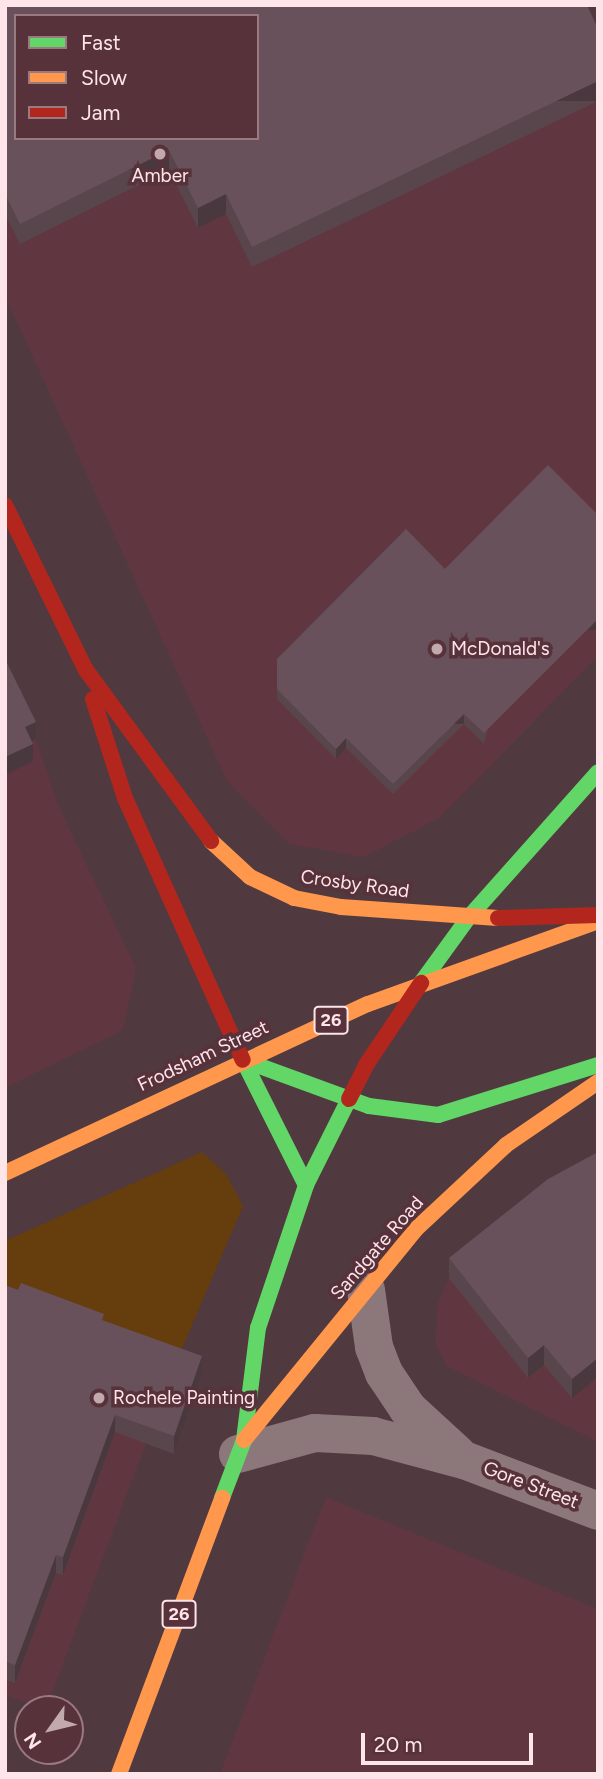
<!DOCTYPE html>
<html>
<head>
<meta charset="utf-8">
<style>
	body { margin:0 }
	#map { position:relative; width:603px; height:1779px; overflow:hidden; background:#503a3f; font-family:Figtree,sans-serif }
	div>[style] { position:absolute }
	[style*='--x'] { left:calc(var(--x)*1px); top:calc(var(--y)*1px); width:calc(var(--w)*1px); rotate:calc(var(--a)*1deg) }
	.built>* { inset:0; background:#603740 }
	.green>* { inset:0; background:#663d0c }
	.street>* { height:38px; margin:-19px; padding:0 19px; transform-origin:19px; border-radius:19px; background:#8c777b }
	.fast>* { height:16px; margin:-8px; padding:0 8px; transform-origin:8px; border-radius:8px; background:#63d668 }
	.slow>* { height:16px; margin:-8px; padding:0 8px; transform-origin:8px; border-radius:8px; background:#ff974d }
	.jam>* { height:16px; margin:-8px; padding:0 8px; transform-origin:8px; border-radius:8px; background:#b3261e }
	.wall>* { inset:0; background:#59464d }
	.shaded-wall>* { inset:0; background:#49393f; transform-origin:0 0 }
	.building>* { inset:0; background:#68515a }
	.dots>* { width:19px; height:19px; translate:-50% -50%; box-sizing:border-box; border:4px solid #58323a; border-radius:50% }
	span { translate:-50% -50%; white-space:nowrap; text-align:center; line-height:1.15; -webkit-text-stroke:7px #58323a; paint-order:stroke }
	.shield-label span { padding:2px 5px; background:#58323a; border:2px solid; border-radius:5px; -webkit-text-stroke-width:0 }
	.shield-label { font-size:18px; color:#fee5e9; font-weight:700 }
	.poi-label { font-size:19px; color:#fee5e9 }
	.left { translate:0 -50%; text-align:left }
	.street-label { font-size:19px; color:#fee5e9 }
	.frame { position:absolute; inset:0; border:7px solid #fee5e9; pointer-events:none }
	.legend { position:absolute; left:14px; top:14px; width:245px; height:126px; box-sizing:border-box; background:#58323a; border:2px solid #9a7a80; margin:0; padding:9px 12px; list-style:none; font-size:21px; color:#fee5e9 }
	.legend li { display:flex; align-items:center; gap:14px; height:35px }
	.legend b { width:35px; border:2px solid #9a7a80 }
	.north { position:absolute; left:14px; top:1695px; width:70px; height:70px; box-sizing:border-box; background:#58323a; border:2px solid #9a7a80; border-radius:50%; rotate:236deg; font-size:19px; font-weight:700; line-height:28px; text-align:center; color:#fee5e9 }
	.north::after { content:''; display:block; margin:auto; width:24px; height:32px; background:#c1a9ae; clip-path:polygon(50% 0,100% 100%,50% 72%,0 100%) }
	.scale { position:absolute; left:361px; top:1733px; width:172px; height:32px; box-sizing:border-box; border:4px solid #fee5e9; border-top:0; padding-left:9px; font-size:21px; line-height:24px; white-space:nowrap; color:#fee5e9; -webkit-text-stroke:5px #58323a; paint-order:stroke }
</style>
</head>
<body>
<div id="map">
	<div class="built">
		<i style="clip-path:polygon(evenodd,5px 5px,577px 5px,598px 49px,598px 656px,439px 818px,364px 857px,289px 844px,227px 781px,5px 296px,5px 5px,16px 16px,257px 16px,257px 138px,16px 138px,16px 16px)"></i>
		<i style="clip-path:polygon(5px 677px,36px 739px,58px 805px,136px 968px,123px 1030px,5px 1088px)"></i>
		<i style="clip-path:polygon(598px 1170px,598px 1442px,447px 1366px,436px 1345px,437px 1305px,449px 1278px)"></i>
		<i style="clip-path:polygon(5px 1291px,180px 1353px,46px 1709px,5px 1695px)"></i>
		<i style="clip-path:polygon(326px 1497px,598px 1609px,598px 1774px,220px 1774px)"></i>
	</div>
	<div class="green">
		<i style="clip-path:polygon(202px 1152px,226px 1174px,243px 1206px,180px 1353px,5px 1291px,5px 1241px)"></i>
	</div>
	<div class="street">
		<i style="--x:366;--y:1290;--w:58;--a:82"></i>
		<i style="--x:374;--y:1347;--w:28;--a:69"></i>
		<i style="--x:384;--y:1373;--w:43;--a:56.3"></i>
		<i style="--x:408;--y:1409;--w:67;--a:42.6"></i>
		<i style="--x:238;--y:1454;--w:80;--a:-15.3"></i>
		<i style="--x:315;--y:1433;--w:58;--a:3"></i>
		<i style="--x:373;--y:1436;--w:94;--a:14.8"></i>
		<i style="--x:464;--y:1460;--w:143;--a:20.8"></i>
	</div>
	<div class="fast">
		<i style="--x:421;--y:983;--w:82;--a:-54"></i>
		<i style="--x:469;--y:917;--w:194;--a:-48.3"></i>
		<i style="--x:243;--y:1060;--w:134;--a:20.1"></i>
		<i style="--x:369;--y:1106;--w:70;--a:7.4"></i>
		<i style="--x:438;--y:1115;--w:168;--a:-17.4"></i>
		<i style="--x:243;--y:1060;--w:140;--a:63.3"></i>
		<i style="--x:222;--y:1498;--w:62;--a:-69.2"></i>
		<i style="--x:244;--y:1440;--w:113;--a:-82.9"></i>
		<i style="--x:258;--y:1328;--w:151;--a:-71.4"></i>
		<i style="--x:306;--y:1185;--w:96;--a:-63.4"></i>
	</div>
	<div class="slow">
		<i style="--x:211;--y:841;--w:53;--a:42.7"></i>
		<i style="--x:250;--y:877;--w:49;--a:25.5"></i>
		<i style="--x:294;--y:898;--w:48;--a:10.8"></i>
		<i style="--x:341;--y:907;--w:157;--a:4"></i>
		<i style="--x:5;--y:1173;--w:400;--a:-25"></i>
		<i style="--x:368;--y:1004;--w:245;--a:-19.8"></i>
		<i style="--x:244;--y:1440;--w:271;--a:-50.8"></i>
		<i style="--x:415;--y:1230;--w:125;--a:-43"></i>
		<i style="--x:506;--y:1145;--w:112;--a:-34.4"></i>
		<i style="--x:119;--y:1774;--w:295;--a:-69.5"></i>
	</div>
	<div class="jam">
		<i style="--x:5;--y:505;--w:184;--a:63.9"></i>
		<i style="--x:86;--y:670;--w:212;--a:53.8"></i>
		<i style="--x:93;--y:699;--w:104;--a:72.1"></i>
		<i style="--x:125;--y:798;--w:287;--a:65.8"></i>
		<i style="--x:498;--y:918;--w:100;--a:-1.7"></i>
		<i style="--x:349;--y:1099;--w:38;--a:-63"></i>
		<i style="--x:366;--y:1065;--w:99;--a:-56.1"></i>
	</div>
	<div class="wall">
		<i style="clip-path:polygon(5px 5px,598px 29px,598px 101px,252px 267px,226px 214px,198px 228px,169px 170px,20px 244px,5px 214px)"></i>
		<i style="clip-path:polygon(548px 465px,484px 744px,464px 724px,393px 794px,346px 748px,336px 759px,277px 699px,277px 659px,445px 569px)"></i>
		<i style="clip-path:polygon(598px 1152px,572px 1398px,544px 1365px,528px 1378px,449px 1278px,449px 1258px)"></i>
		<i style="clip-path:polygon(5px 1285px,104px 1321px,202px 1374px,174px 1454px,115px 1432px,63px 1575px,56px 1573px,15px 1683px,5px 1679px)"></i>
	</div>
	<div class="shaded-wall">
		<i style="left:598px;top:81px;width:20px;height:384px;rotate:90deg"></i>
		<i style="left:169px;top:150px;width:20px;height:166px;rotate:90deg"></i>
		<i style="clip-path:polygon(226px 194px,226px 214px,198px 228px,198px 208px)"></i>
		<i style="left:598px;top:619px;width:11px;height:161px;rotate:90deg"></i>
		<i style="left:464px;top:714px;width:10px;height:100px;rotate:90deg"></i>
		<i style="clip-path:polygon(36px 722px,36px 739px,25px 744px,25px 727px)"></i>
		<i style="clip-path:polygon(346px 738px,346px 748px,336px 759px,336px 749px)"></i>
		<i style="clip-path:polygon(33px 744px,33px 761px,5px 775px,5px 757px)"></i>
		<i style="clip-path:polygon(544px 1345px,544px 1365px,528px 1378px,528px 1358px)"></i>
		<i style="clip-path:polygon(202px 1356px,202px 1374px,174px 1454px,174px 1436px)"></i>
		<i style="clip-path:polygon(598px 1358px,598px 1377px,572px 1398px,572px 1379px)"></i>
		<i style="clip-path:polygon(115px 1415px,115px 1432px,63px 1575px,63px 1557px)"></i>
		<i style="clip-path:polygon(56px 1555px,56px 1573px,15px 1683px,15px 1665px)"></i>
	</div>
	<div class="building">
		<i style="clip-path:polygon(evenodd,5px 5px,587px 5px,598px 29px,598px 81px,252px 247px,226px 194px,198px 208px,169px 150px,20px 224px,5px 194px,5px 5px,16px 16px,257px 16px,257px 138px,16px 138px,16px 16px)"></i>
		<i style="clip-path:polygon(548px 465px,598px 515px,598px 619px,484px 733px,464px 714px,393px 784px,346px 738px,336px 749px,277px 689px,277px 659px,406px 529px,445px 569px)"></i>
		<i style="clip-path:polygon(5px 659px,36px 722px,25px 727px,33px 744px,5px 757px)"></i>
		<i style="clip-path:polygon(598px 1152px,598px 1358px,572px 1379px,544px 1345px,528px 1358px,449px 1258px,548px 1179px)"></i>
		<i style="clip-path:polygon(21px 1283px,104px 1314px,102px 1320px,202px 1356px,174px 1436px,115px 1415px,63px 1557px,56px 1555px,15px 1665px,5px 1661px,5px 1285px,18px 1290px)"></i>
	</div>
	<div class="dots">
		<i style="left:160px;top:154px;background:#c1a9ae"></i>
		<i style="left:437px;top:649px;background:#c1a9ae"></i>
		<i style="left:99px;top:1398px;background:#c1a9ae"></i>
	</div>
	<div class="shield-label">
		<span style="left:331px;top:1020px">26</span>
		<span style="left:179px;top:1614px">26</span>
	</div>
	<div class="poi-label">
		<span style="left:160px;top:176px">Amber</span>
		<span class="left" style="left:451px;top:649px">McDonald's</span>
		<span class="left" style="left:113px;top:1398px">Rochele Painting</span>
	</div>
	<div class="street-label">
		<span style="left:355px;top:884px;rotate:8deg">Crosby Road</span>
		<span style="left:203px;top:1056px;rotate:-25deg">Frodsham Street</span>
		<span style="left:377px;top:1248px;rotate:-49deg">Sandgate Road</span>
		<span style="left:531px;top:1485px;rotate:21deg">Gore Street</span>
	</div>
	<div class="frame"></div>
	<ul class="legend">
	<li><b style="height:9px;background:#63d668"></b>Fast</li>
	<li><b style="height:9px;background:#ff974d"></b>Slow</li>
	<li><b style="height:9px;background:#b3261e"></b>Jam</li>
	</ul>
	<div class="north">N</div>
	<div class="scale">20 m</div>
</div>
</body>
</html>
